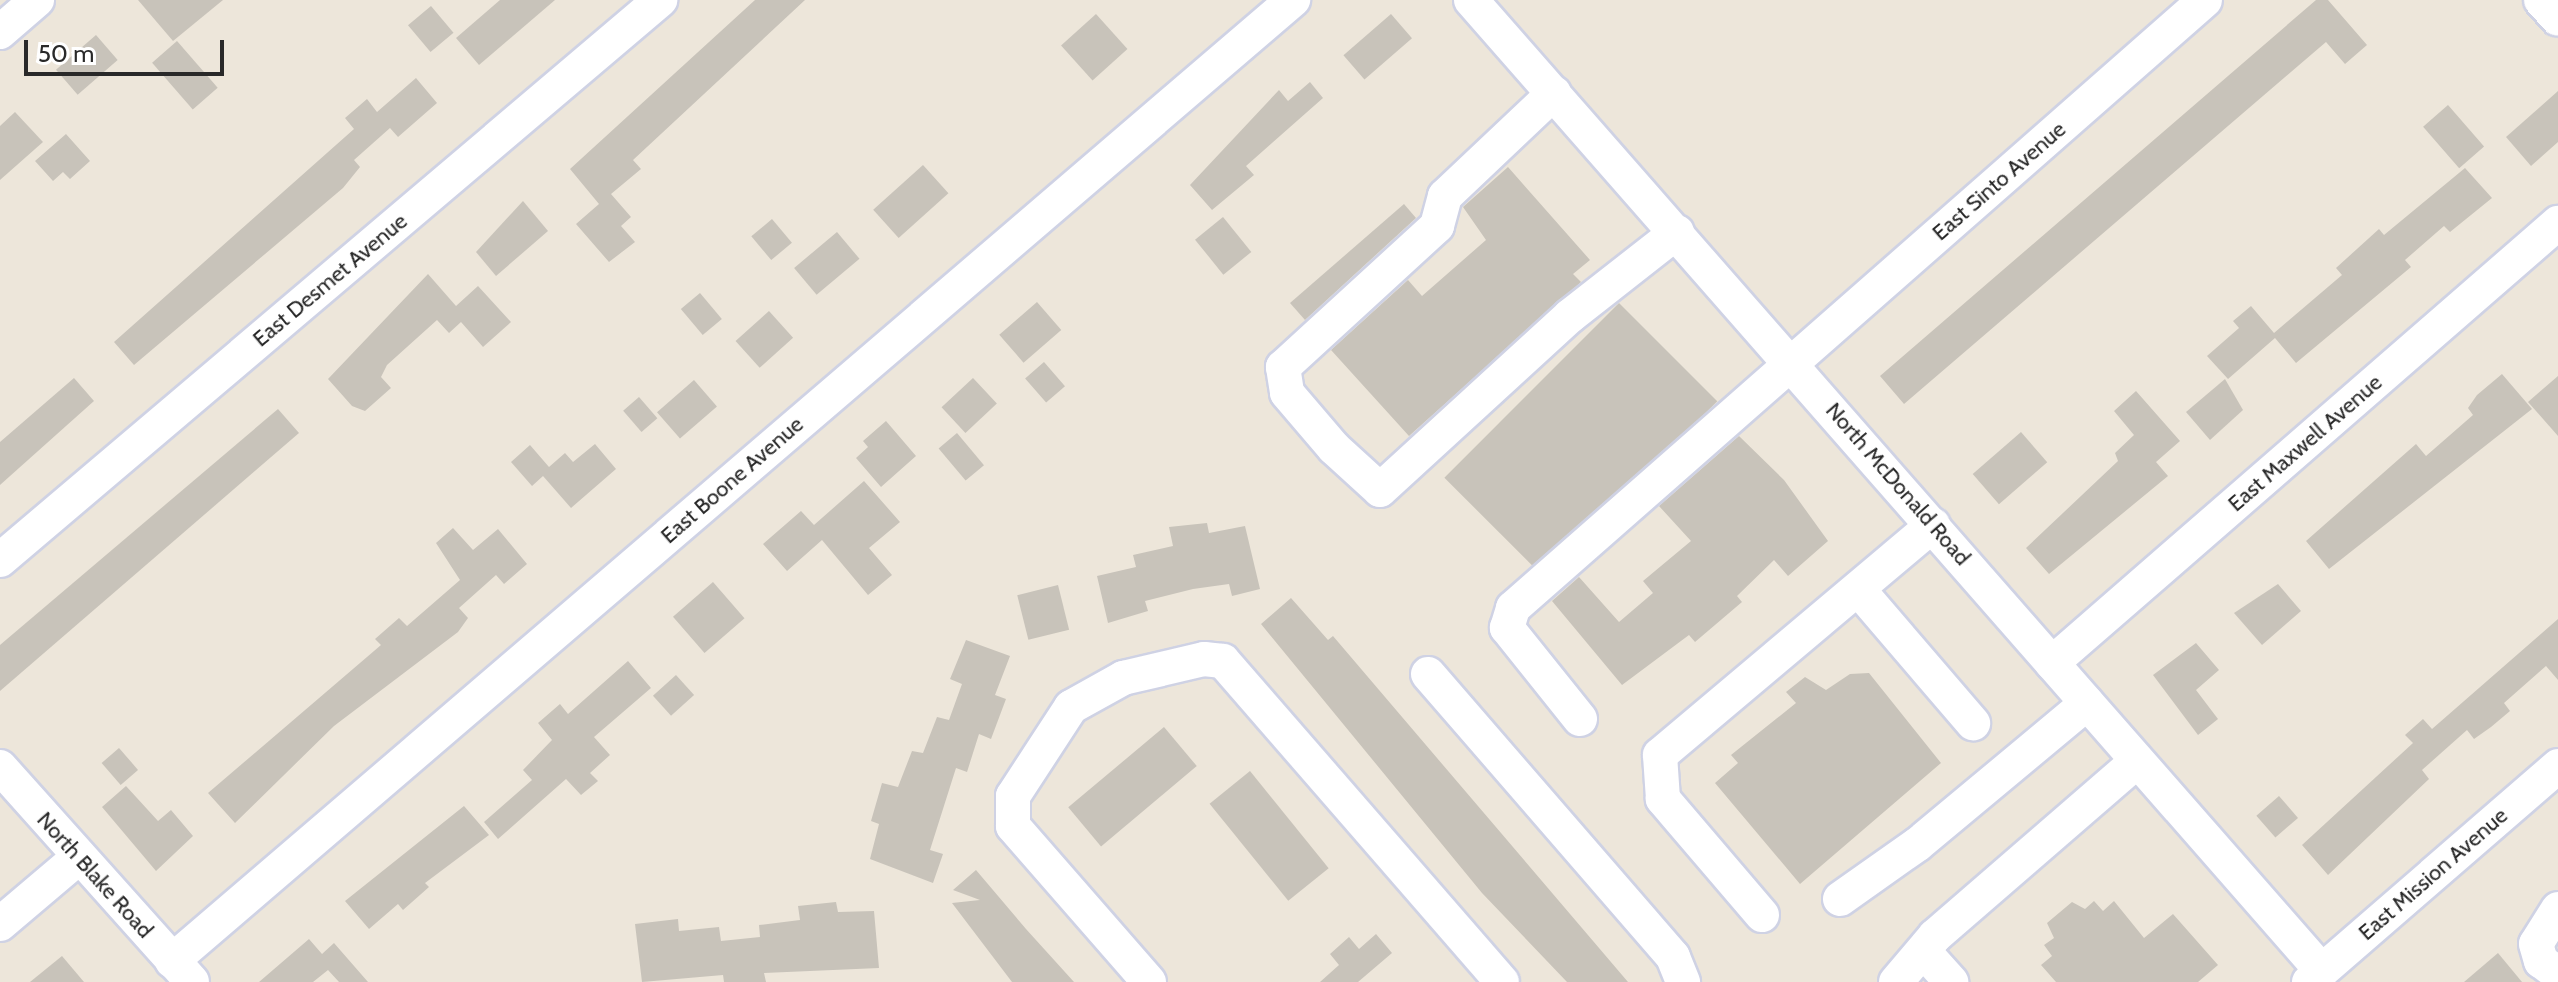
<!DOCTYPE html>
<html>
<head>
<meta charset="utf-8">
<style>
	body { margin:0 }
	#map { position:relative; width:2558px; height:982px; overflow:hidden; background:#ede6da; font-family:Cabin,sans-serif }
	div>[style] { position:absolute }
	[style*='--x'] { left:calc(var(--x)*1px); top:calc(var(--y)*1px); width:calc(var(--w)*1px); rotate:calc(var(--a)*1deg) }
	.building>* { inset:0; background:#c8c3ba; transform-origin:0 0 }
	.roads { filter:drop-shadow(2px 0 #cfd2e4) drop-shadow(-2px 0 #cfd2e4) drop-shadow(0 2px #cfd2e4) drop-shadow(0 -2px #cfd2e4) }
	.minor>* { height:34px; margin:-17px; padding:0 17px; transform-origin:17px; border-radius:17px; background:#fff }
	span { translate:-50% -50%; white-space:nowrap; text-align:center; line-height:1.15; -webkit-text-stroke:7px #fff; paint-order:stroke }
	.street-label { font-size:22px; color:#292929 }
	.scale { position:absolute; left:24px; top:40px; width:200px; height:36px; box-sizing:border-box; border:4px solid #292929; border-top:0; padding-left:10px; font-size:24px; line-height:28px; white-space:nowrap; color:#292929; -webkit-text-stroke:6px #fff; paint-order:stroke }
</style>
</head>
<body>
<div id="map">
	<div class="building">
		<i style="clip-path:polygon(138px 0,223px 0,173px 41px)"></i>
		<i style="clip-path:polygon(500px 0,555px 0,479px 65px,456px 38px)"></i>
		<i style="clip-path:polygon(755px 0,805px 0,633px 160px,641px 169px,611px 194px,631px 217px,621px 226px,635px 242px,609px 262px,576px 224px,599px 204px,570px 169px)"></i>
		<i style="clip-path:polygon(2316px 0,2328px 0,2367px 45px,2345px 64px,2326px 42px,1904px 404px,1880px 376px)"></i>
		<i style="left:431px;top:6px;width:35px;height:30px;rotate:50deg"></i>
		<i style="left:1096px;top:14px;width:47px;height:47px;rotate:48deg"></i>
		<i style="left:1391px;top:14px;width:32px;height:63px;rotate:49deg"></i>
		<i style="left:96px;top:35px;width:33px;height:53px;rotate:49deg"></i>
		<i style="left:177px;top:41px;width:62px;height:33px;rotate:49deg"></i>
		<i style="clip-path:polygon(416px 78px,437px 103px,398px 137px,390px 128px,354px 160px,360px 167px,343px 188px,134px 365px,114px 342px,354px 129px,345px 118px,367px 99px,377px 112px)"></i>
		<i style="clip-path:polygon(1310px 82px,1323px 98px,1246px 166px,1254px 175px,1212px 210px,1190px 185px,1279px 90px,1288px 101px)"></i>
		<i style="clip-path:polygon(2558px 91px,2558px 142px,2531px 166px,2506px 137px)"></i>
		<i style="left:2448px;top:105px;width:55px;height:33px;rotate:49deg"></i>
		<i style="clip-path:polygon(15px 112px,43px 142px,0 180px,0 126px)"></i>
		<i style="clip-path:polygon(66px 134px,90px 161px,70px 179px,63px 172px,53px 181px,35px 161px)"></i>
		<i style="left:923px;top:165px;width:38px;height:67px;rotate:48deg"></i>
		<i style="clip-path:polygon(1508px 167px,1590px 260px,1573px 274px,1581px 282px,1409px 436px,1331px 350px,1408px 280px,1422px 296px,1486px 240px,1463px 207px)"></i>
		<i style="clip-path:polygon(2465px 168px,2492px 198px,2450px 232px,2444px 226px,2405px 260px,2411px 267px,2296px 363px,2275px 338px,2228px 379px,2207px 356px,2239px 328px,2233px 321px,2251px 306px,2274px 333px,2342px 275px,2336px 268px,2379px 229px,2384px 235px)"></i>
		<i style="clip-path:polygon(523px 201px,548px 231px,496px 276px,476px 252px)"></i>
		<i style="clip-path:polygon(1404px 204px,1416px 218px,1305px 320px,1290px 303px)"></i>
		<i style="left:1223px;top:217px;width:45px;height:36px;rotate:51deg"></i>
		<i style="left:772px;top:219px;width:31px;height:27px;rotate:50deg"></i>
		<i style="left:837px;top:232px;width:35px;height:56px;rotate:50deg"></i>
		<i style="clip-path:polygon(428px 274px,456px 306px,478px 286px,511px 322px,483px 347px,461px 322px,449px 333px,437px 320px,387px 365px,381px 377px,391px 388px,365px 411px,352px 406px,328px 379px)"></i>
		<i style="left:700px;top:293px;width:34px;height:25px;rotate:50deg"></i>
		<i style="left:1037px;top:302px;width:37px;height:50px;rotate:49deg"></i>
		<i style="left:1619px;top:303px;width:139px;height:247px;rotate:45deg"></i>
		<i style="left:769px;top:311px;width:36px;height:45px;rotate:48deg"></i>
		<i style="left:1044px;top:362px;width:32px;height:25px;rotate:49deg"></i>
		<i style="clip-path:polygon(2502px 374px,2532px 409px,2329px 569px,2306px 541px,2416px 444px,2426px 456px,2473px 415px,2468px 408px,2477px 395px)"></i>
		<i style="clip-path:polygon(2558px 376px,2558px 436px,2528px 402px)"></i>
		<i style="clip-path:polygon(74px 378px,94px 401px,0 485px,0 442px)"></i>
		<i style="left:973px;top:378px;width:35px;height:43px;rotate:47deg"></i>
		<i style="clip-path:polygon(2225px 379px,2243px 410px,2210px 440px,2186px 412px)"></i>
		<i style="left:694px;top:380px;width:35px;height:49px;rotate:49deg"></i>
		<i style="clip-path:polygon(2136px 391px,2180px 441px,2156px 462px,2168px 476px,2049px 574px,2026px 548px,2118px 461px,2115px 453px,2134px 435px,2114px 411px)"></i>
		<i style="left:639px;top:397px;width:28px;height:21px;rotate:49deg"></i>
		<i style="clip-path:polygon(278px 409px,299px 433px,0 691px,0 645px)"></i>
		<i style="clip-path:polygon(886px 421px,916px 456px,881px 487px,856px 458px,868px 447px,863px 441px)"></i>
		<i style="left:2021px;top:432px;width:40px;height:64px;rotate:49deg"></i>
		<i style="left:957px;top:433px;width:42px;height:24px;rotate:50deg"></i>
		<i style="clip-path:polygon(1739px 436px,1784px 480px,1828px 541px,1788px 576px,1774px 560px,1737px 596px,1742px 602px,1695px 642px,1689px 635px,1622px 685px,1552px 601px,1579px 577px,1619px 622px,1653px 593px,1643px 581px,1691px 541px,1659px 506px)"></i>
		<i style="clip-path:polygon(595px 444px,616px 469px,571px 508px,543px 476px,532px 486px,511px 462px,530px 445px,549px 467px,565px 453px,573px 462px)"></i>
		<i style="clip-path:polygon(864px 481px,900px 522px,869px 548px,892px 575px,868px 595px,822px 540px,787px 571px,763px 544px,801px 511px,814px 525px)"></i>
		<i style="clip-path:polygon(1207px 523px,1209px 533px,1245px 526px,1260px 589px,1232px 596px,1229px 584px,1193px 589px,1145px 601px,1148px 611px,1108px 623px,1097px 576px,1136px 567px,1133px 555px,1173px 546px,1169px 527px)"></i>
		<i style="clip-path:polygon(453px 528px,473px 550px,498px 529px,527px 564px,504px 584px,496px 575px,459px 608px,468px 618px,458px 632px,334px 726px,235px 823px,208px 793px,381px 645px,375px 639px,399px 618px,407px 626px,460px 580px,436px 543px)"></i>
		<i style="left:713px;top:582px;width:48px;height:53px;rotate:49deg"></i>
		<i style="clip-path:polygon(2278px 584px,2301px 611px,2262px 645px,2234px 613px)"></i>
		<i style="left:1058px;top:585px;width:46px;height:42px;rotate:76deg"></i>
		<i style="clip-path:polygon(1291px 598px,1328px 640px,1333px 636px,1628px 982px,1567px 982px,1482px 893px,1261px 624px)"></i>
		<i style="clip-path:polygon(2558px 619px,2558px 680px,2546px 666px,2504px 703px,2510px 711px,2491px 727px,2474px 739px,2467px 730px,2422px 770px,2429px 779px,2328px 875px,2302px 845px,2413px 743px,2405px 735px,2423px 719px,2432px 729px)"></i>
		<i style="clip-path:polygon(966px 640px,1010px 656px,995px 695px,1006px 699px,991px 739px,979px 734px,967px 772px,956px 768px,930px 850px,943px 854px,933px 883px,870px 859px,879px 824px,871px 821px,882px 783px,898px 787px,912px 751px,923px 753px,937px 717px,949px 720px,962px 684px,950px 679px)"></i>
		<i style="clip-path:polygon(2196px 643px,2219px 670px,2196px 690px,2218px 719px,2198px 735px,2153px 675px)"></i>
		<i style="clip-path:polygon(628px 661px,651px 688px,594px 737px,610px 755px,590px 773px,598px 781px,581px 795px,566px 779px,498px 839px,484px 822px,532px 780px,523px 770px,552px 740px,538px 723px,560px 704px,568px 714px)"></i>
		<i style="clip-path:polygon(1869px 673px,1941px 763px,1800px 884px,1715px 783px,1738px 763px,1731px 755px,1796px 703px,1786px 692px,1805px 677px,1826px 690px,1850px 674px)"></i>
		<i style="left:676px;top:675px;width:27px;height:31px;rotate:48deg"></i>
		<i style="left:1164px;top:727px;width:51px;height:125px;rotate:50deg"></i>
		<i style="left:119px;top:748px;width:29px;height:23px;rotate:49deg"></i>
		<i style="left:1250px;top:771px;width:125px;height:52px;rotate:51deg"></i>
		<i style="clip-path:polygon(126px 786px,158px 821px,171px 810px,193px 836px,156px 871px,102px 807px)"></i>
		<i style="left:2279px;top:796px;width:29px;height:30px;rotate:49deg"></i>
		<i style="clip-path:polygon(464px 806px,489px 835px,425px 883px,429px 887px,403px 910px,398px 904px,369px 929px,345px 901px)"></i>
		<i style="clip-path:polygon(976px 870px,1026px 929px,1074px 982px,1012px 982px,952px 903px,980px 900px,953px 890px)"></i>
		<i style="clip-path:polygon(2094px 901px,2103px 911px,2114px 901px,2144px 938px,2173px 914px,2218px 965px,2198px 982px,2056px 982px,2041px 965px,2052px 956px,2044px 945px,2054px 938px,2047px 923px,2072px 902px,2085px 909px)"></i>
		<i style="clip-path:polygon(836px 902px,838px 912px,874px 911px,879px 968px,764px 973px,766px 982px,724px 982px,723px 975px,642px 982px,635px 924px,678px 919px,679px 931px,719px 927px,721px 941px,760px 937px,759px 925px,800px 920px,798px 906px)"></i>
		<i style="clip-path:polygon(1376px 934px,1392px 953px,1358px 982px,1320px 982px,1339px 965px,1330px 954px,1349px 937px,1359px 949px)"></i>
		<i style="clip-path:polygon(309px 939px,322px 954px,334px 943px,368px 982px,339px 982px,328px 970px,313px 982px,259px 982px)"></i>
		<i style="clip-path:polygon(2498px 953px,2522px 982px,2464px 982px)"></i>
		<i style="clip-path:polygon(62px 956px,84px 982px,30px 982px)"></i>
	</div>
	<div class="roads">
		<div class="minor">
			<i style="--x:1471;--y:0;--w:1291;--a:48.77"></i>
			<i style="--x:2541;--y:0;--w:25;--a:48"></i>
			<i style="--x:0;--y:32;--w:49;--a:-40.9"></i>
			<i style="--x:1554;--y:93;--w:150;--a:136.6"></i>
			<i style="--x:1445;--y:196;--w:31;--a:105"></i>
			<i style="--x:1437;--y:226;--w:209;--a:137.5"></i>
			<i style="--x:1283;--y:367;--w:26;--a:81"></i>
			<i style="--x:1287;--y:393;--w:72;--a:49.5"></i>
			<i style="--x:1334;--y:448;--w:62;--a:42.4"></i>
			<i style="--x:1380;--y:490;--w:258;--a:-42.5"></i>
			<i style="--x:1570;--y:316;--w:136;--a:-38.1"></i>
			<i style="--x:0;--y:560;--w:866;--a:-40.31"></i>
			<i style="--x:1858;--y:589;--w:177;--a:49.4"></i>
			<i style="--x:2052;--y:663;--w:671;--a:-41.01"></i>
			<i style="--x:1428;--y:674;--w:374;--a:49.1"></i>
			<i style="--x:1673;--y:957;--w:27;--a:68"></i>
			<i style="--x:1580;--y:719;--w:117;--a:-128.7"></i>
			<i style="--x:1507;--y:628;--w:21;--a:-73"></i>
			<i style="--x:1513;--y:608;--w:921;--a:-41.3"></i>
			<i style="--x:0;--y:767;--w:288;--a:48.2"></i>
			<i style="--x:1840;--y:899;--w:95;--a:-35.2"></i>
			<i style="--x:1918;--y:844;--w:220;--a:-39.8"></i>
			<i style="--x:2558;--y:909;--w:41;--a:122.2"></i>
			<i style="--x:2536;--y:944;--w:18;--a:74"></i>
			<i style="--x:2541;--y:961;--w:21;--a:37"></i>
			<i style="--x:1762;--y:915;--w:153;--a:-130.5"></i>
			<i style="--x:1663;--y:799;--w:44;--a:-93.9"></i>
			<i style="--x:1660;--y:755;--w:357;--a:-40.1"></i>
			<i style="--x:0;--y:924;--w:104;--a:-40.3"></i>
			<i style="--x:1926;--y:954;--w:38;--a:48"></i>
			<i style="--x:172;--y:961;--w:1477;--a:-40.61"></i>
			<i style="--x:1149;--y:982;--w:207;--a:-131.1"></i>
			<i style="--x:1013;--y:826;--w:30;--a:-90"></i>
			<i style="--x:1013;--y:796;--w:106;--a:-56.9"></i>
			<i style="--x:1071;--y:707;--w:60;--a:-29.1"></i>
			<i style="--x:1123;--y:678;--w:83;--a:-13.2"></i>
			<i style="--x:1204;--y:659;--w:19;--a:6"></i>
			<i style="--x:1223;--y:661;--w:425;--a:49"></i>
			<i style="--x:1896;--y:982;--w:60;--a:-49.7"></i>
			<i style="--x:1935;--y:936;--w:267;--a:-40.9"></i>
			<i style="--x:2309;--y:982;--w:330;--a:-40.9"></i>
		</div>
	</div>
	<div class="street-label">
		<span style="left:1999px;top:181px;rotate:-41deg">East Sinto Avenue</span>
		<span style="left:330px;top:280px;rotate:-40deg">East Desmet Avenue</span>
		<span style="left:2305px;top:443px;rotate:-41deg">East Maxwell Avenue</span>
		<span style="left:732px;top:480px;rotate:-41deg">East Boone Avenue</span>
		<span style="left:1898px;top:484px;rotate:49deg">North McDonald Road</span>
		<span style="left:2433px;top:874px;rotate:-41deg">East Mission Avenue</span>
		<span style="left:95px;top:875px;rotate:48deg">North Blake Road</span>
	</div>
	<div class="scale">50 m</div>
</div>
</body>
</html>
